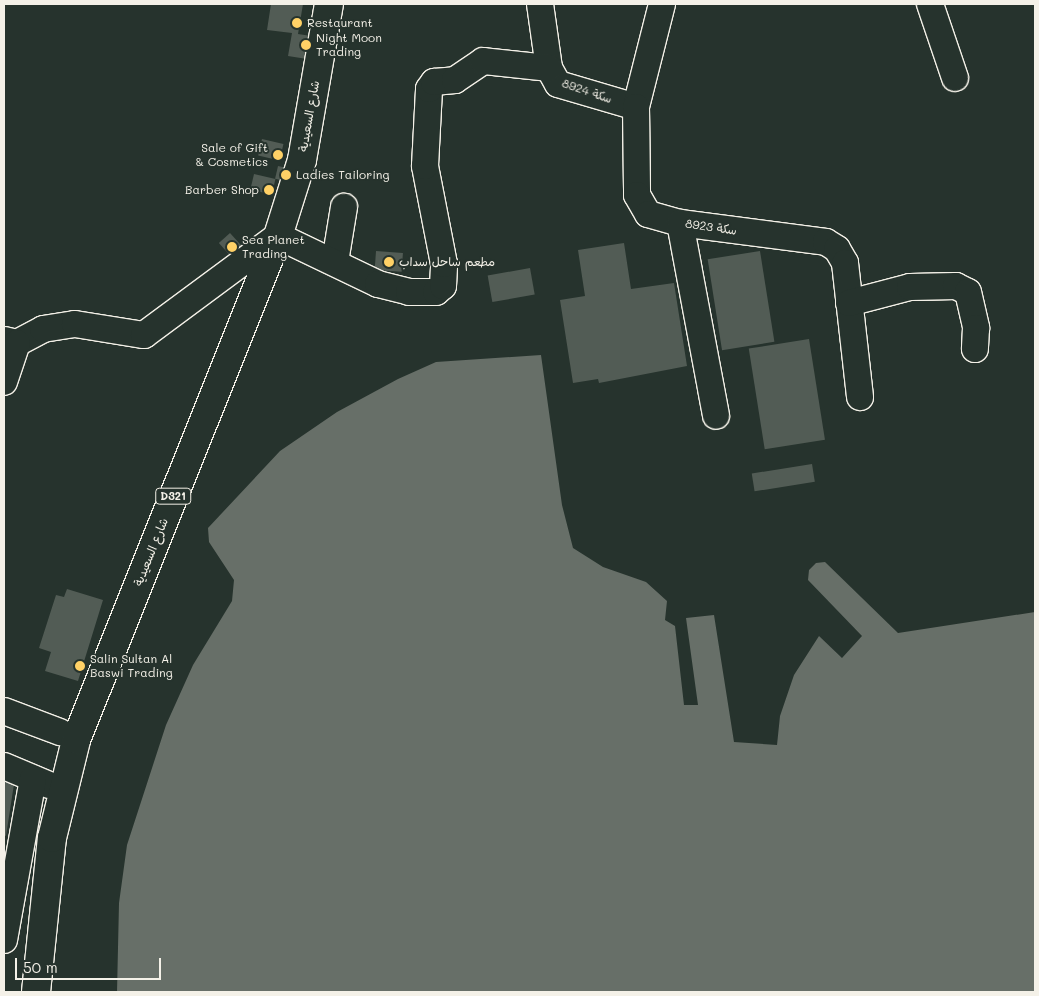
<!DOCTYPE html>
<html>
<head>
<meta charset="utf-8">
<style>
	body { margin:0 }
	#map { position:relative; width:1039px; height:996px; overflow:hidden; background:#26332d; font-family:Mali,"Playpen Sans Arabic",sans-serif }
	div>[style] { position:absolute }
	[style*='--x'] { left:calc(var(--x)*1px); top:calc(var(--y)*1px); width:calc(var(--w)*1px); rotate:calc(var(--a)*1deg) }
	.water>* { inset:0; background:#676f68 }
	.building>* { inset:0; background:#525c55; transform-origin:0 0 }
	.roads { filter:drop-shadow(1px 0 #f4f1e8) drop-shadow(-1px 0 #f4f1e8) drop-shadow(0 1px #f4f1e8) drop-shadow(0 -1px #f4f1e8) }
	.minor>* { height:26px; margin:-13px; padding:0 13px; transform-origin:13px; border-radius:13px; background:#26332d }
	.major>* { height:28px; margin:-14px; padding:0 14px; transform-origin:14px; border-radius:14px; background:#26332d }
	.dots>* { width:14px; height:14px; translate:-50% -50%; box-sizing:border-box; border:2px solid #26332d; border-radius:50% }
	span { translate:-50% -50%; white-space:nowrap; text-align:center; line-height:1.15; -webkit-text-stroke:4px #26332d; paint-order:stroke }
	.shield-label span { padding:1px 4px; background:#26332d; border:1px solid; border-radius:4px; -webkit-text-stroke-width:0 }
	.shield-label { font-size:11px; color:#f4f1e8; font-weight:700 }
	.poi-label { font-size:12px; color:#f4f1e8 }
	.left { translate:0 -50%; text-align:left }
	.right { translate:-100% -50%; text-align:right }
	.street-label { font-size:12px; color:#f4f1e8 }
	.frame { position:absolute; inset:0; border:5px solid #f4f1e8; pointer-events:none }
	.scale { position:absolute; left:15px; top:958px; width:146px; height:22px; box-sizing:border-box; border:2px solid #f4f1e8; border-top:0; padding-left:6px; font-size:15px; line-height:18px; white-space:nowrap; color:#f4f1e8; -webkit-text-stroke:4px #26332d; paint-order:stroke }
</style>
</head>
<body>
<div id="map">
	<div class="water">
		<i style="clip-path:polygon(541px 355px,562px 505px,573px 548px,603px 567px,646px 582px,667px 601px,665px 620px,675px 626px,684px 705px,698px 705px,686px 618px,714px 615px,734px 742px,777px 745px,780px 716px,794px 675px,819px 636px,842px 658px,862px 636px,808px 580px,809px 570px,816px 563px,825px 562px,898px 633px,1035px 612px,1035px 992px,117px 992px,119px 903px,127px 845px,166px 725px,193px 665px,232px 601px,234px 580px,209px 542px,208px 528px,280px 451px,337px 412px,398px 379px,436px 362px)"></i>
	</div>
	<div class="building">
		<i style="clip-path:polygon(271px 4px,303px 4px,298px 34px,311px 36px,307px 59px,288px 56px,292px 33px,267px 30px)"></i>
		<i style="left:262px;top:139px;width:22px;height:17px;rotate:13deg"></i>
		<i style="left:278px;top:166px;width:18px;height:13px;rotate:13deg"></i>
		<i style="left:254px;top:174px;width:22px;height:16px;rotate:13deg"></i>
		<i style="left:230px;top:233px;width:24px;height:15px;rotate:48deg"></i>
		<i style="clip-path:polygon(624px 243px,631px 289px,674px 283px,687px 366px,599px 383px,598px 379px,573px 383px,560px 300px,585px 296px,578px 250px)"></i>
		<i style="left:376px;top:251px;width:27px;height:19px;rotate:4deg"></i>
		<i style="left:760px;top:251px;width:92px;height:53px;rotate:81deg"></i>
		<i style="left:530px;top:268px;width:27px;height:43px;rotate:80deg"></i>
		<i style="left:809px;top:339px;width:102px;height:61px;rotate:81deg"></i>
		<i style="left:812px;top:464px;width:18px;height:61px;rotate:81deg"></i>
		<i style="clip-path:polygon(67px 589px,103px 600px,78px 681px,45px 671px,51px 652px,39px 648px,56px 595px,64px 597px)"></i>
		<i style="clip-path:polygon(4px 782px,14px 784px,6px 836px,4px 835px)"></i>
	</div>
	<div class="roads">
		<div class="minor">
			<i style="--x:540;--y:4;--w:65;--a:82"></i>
			<i style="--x:549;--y:68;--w:18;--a:61"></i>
			<i style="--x:558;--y:84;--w:81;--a:16.4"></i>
			<i style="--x:662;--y:4;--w:106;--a:104.2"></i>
			<i style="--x:636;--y:107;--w:88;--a:89.3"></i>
			<i style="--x:637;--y:195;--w:22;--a:60"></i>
			<i style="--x:648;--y:214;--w:33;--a:16"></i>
			<i style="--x:680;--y:223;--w:147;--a:7.4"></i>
			<i style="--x:826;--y:242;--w:13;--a:32"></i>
			<i style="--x:837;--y:249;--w:16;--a:60"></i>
			<i style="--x:845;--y:263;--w:135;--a:83.6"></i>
			<i style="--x:930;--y:4;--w:78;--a:71.3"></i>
			<i style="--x:680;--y:223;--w:196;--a:79.4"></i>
			<i style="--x:335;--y:262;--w:56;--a:-80.7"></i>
			<i style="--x:849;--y:303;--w:63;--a:-14.7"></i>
			<i style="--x:910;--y:287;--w:46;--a:-1.2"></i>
			<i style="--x:956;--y:286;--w:13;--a:27"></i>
			<i style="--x:968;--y:292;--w:37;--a:77"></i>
			<i style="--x:976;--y:328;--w:21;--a:93"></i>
			<i style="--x:4;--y:340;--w:13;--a:13"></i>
			<i style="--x:17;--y:343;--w:30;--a:-28"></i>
			<i style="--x:43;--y:329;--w:32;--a:-9"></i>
			<i style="--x:75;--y:324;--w:70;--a:9.1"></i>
			<i style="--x:144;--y:335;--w:167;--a:-36.5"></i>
			<i style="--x:278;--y:236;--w:111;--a:25.6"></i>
			<i style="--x:378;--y:284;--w:32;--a:14"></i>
			<i style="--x:409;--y:292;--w:27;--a:0"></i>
			<i style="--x:436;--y:292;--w:9;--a:-41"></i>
			<i style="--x:443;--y:286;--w:22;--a:-87"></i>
			<i style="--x:444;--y:264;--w:100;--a:-101"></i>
			<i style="--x:425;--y:166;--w:77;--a:-87"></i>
			<i style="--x:429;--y:89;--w:9;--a:-54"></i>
			<i style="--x:434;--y:82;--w:21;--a:-5"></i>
			<i style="--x:455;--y:80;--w:34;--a:-34"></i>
			<i style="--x:483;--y:61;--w:66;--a:6.1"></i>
			<i style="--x:4;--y:382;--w:41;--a:-71.6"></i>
			<i style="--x:4;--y:711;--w:60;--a:20.6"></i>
			<i style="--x:4;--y:766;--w:49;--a:22.9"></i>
			<i style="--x:4;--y:940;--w:164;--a:-79.8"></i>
		</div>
		<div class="major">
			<i style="--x:36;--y:992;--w:155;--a:-84.1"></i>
			<i style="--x:52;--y:838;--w:101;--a:-76.2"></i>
			<i style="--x:76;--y:740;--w:543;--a:-68.16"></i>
			<i style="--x:278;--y:236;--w:80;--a:-72.5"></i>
			<i style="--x:302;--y:160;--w:158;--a:-80.2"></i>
		</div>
	</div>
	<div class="dots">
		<i style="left:297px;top:23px;background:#ffd166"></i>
		<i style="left:306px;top:45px;background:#ffd166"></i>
		<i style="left:278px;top:155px;background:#ffd166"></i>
		<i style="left:286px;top:175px;background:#ffd166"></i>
		<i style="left:269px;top:190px;background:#ffd166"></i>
		<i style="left:232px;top:247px;background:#ffd166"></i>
		<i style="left:389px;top:262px;background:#ffd166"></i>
		<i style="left:80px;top:666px;background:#ffd166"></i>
	</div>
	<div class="shield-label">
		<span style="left:173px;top:496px">D321</span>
	</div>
	<div class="poi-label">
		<span class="left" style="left:307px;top:23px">Restaurant</span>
		<span class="left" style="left:316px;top:45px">Night Moon<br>Trading</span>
		<span class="right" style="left:268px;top:155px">Sale of Gift<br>&amp; Cosmetics</span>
		<span class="left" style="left:296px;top:175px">Ladies Tailoring</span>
		<span class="right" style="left:259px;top:190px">Barber Shop</span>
		<span class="left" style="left:242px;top:247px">Sea Planet<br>Trading</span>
		<span class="left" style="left:399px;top:262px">مطعم ساحل سداب</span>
		<span class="left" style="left:90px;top:666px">Salin Sultan Al<br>Baswi Trading</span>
	</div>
	<div class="street-label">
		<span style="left:587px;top:91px;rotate:19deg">سكة 8924</span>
		<span style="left:309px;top:116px;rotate:-80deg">شارع السعيدية</span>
		<span style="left:711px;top:227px;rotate:8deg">سكة 8923</span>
		<span style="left:151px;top:552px;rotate:-68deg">شارع السعيدية</span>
	</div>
	<div class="frame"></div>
	<div class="scale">50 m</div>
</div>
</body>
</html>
